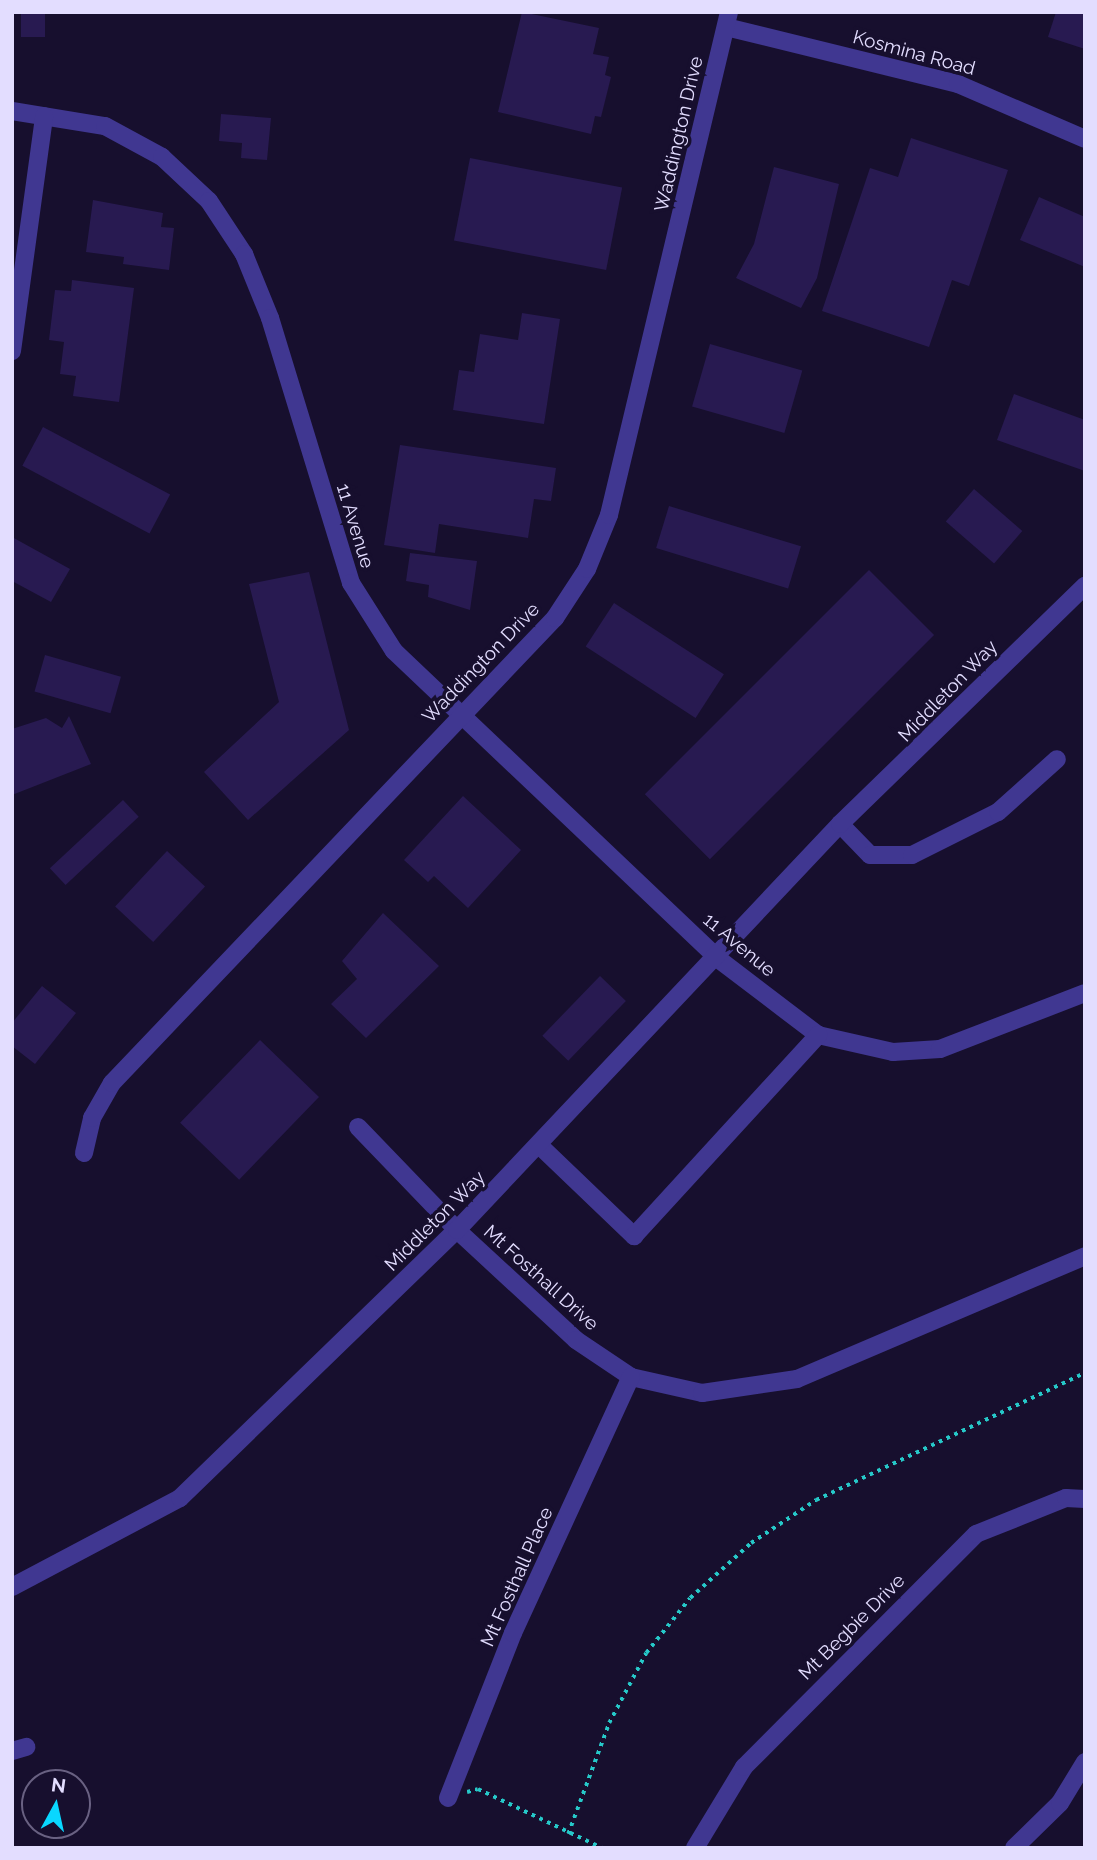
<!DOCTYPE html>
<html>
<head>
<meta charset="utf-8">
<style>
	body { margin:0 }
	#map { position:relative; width:1097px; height:1860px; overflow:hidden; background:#170f2e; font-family:Raleway,sans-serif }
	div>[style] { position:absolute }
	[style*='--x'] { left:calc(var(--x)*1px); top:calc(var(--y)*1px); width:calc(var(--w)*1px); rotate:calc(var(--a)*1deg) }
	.building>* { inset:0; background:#281a51; transform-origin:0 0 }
	.path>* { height:3.5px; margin-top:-1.75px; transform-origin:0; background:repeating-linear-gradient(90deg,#26c9c9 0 3.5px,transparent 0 8.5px) }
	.minor>* { height:18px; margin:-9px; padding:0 9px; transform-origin:9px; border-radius:9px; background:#403791 }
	span { translate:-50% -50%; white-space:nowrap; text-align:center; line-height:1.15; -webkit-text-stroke:7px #170f2e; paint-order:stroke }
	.street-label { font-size:19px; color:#e3ddff }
	.frame { position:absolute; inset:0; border:14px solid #e3ddff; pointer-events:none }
	.north { position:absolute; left:21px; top:1769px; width:70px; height:70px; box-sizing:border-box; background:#170f2e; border:2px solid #696182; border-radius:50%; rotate:8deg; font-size:19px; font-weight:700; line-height:28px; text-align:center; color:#e3ddff }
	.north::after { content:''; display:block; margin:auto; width:24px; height:32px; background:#09d7ff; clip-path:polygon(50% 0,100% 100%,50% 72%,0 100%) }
</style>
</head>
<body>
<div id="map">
	<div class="building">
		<i style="left:21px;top:12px;width:24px;height:25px"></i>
		<i style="clip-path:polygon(522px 12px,599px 28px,593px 54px,609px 57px,605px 75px,611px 77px,601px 117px,595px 116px,591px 134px,498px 112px)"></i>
		<i style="clip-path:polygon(1056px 12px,1085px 12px,1085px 49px,1048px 37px)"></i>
		<i style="clip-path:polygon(221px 114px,271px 118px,267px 160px,241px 158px,242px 143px,219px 141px)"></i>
		<i style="clip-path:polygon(911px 138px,1008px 170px,969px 286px,952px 280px,929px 347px,822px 311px,870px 168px,898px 177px)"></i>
		<i style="left:470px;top:158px;width:155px;height:84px;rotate:11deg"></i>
		<i style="clip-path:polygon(774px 167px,839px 184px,817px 278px,801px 308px,736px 278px,754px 244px)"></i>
		<i style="clip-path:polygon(1039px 197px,1085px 217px,1085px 267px,1020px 240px)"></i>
		<i style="clip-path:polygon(93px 200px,163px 213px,161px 227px,174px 228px,169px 270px,123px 264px,124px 257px,86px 252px)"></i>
		<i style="clip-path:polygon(72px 280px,134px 288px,119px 402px,73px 396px,76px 376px,60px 374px,64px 342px,49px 340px,55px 290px,71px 291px)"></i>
		<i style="clip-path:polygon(522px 313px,560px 319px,544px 424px,453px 410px,459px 370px,474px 372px,480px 334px,518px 340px)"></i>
		<i style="left:710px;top:344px;width:96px;height:65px;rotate:16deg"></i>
		<i style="clip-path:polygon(1014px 394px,1085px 420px,1085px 471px,997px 440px)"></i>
		<i style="left:43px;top:427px;width:144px;height:44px;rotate:28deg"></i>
		<i style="clip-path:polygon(400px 445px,556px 468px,551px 501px,534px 499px,528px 538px,439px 524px,435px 553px,384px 545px)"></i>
		<i style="left:974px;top:489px;width:64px;height:43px;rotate:41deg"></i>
		<i style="left:669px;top:506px;width:138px;height:44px;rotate:17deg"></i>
		<i style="clip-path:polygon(12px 537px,70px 569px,51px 602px,12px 581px)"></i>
		<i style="clip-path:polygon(410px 553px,477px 561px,470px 610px,428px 597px,429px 585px,406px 581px)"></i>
		<i style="left:869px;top:570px;width:92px;height:317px;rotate:45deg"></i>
		<i style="clip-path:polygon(309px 572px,349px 730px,248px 820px,204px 772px,279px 702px,249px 584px)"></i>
		<i style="left:614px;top:603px;width:131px;height:52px;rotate:33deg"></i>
		<i style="left:45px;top:655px;width:79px;height:38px;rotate:16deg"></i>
		<i style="clip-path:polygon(69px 716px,91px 764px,12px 795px,12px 729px,46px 718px,62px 728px)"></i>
		<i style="clip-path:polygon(463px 796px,521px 850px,468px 908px,434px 876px,428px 882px,404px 860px)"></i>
		<i style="left:123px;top:800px;width:23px;height:100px;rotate:47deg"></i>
		<i style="left:167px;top:851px;width:52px;height:76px;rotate:43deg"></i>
		<i style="clip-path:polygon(383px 913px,439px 966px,366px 1038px,331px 1004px,357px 979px,342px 961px)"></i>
		<i style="left:600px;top:976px;width:36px;height:83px;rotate:44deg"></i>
		<i style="clip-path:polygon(42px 986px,76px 1013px,35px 1064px,12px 1046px,12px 1023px)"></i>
		<i style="left:260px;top:1040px;width:82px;height:115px;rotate:44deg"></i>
	</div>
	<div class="path">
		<i style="--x:467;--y:1792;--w:11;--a:-15"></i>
		<i style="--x:478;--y:1789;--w:137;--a:25.4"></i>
		<i style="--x:568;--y:1834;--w:118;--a:-69.7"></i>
		<i style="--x:609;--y:1723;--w:79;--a:-62.1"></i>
		<i style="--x:646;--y:1653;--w:70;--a:-51.3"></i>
		<i style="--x:690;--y:1598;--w:82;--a:-42"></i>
		<i style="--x:751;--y:1543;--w:78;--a:-33.5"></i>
		<i style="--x:816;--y:1500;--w:297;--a:-25.3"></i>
	</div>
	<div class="minor">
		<i style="--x:726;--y:27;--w:239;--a:13.8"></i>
		<i style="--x:958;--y:84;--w:138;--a:23.4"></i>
		<i style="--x:12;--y:111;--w:94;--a:9.2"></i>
		<i style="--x:105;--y:126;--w:65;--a:28.5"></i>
		<i style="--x:162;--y:157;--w:64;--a:43.1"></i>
		<i style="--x:209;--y:201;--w:64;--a:56.6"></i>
		<i style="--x:244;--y:254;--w:69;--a:67.9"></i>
		<i style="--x:270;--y:318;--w:277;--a:73"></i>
		<i style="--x:351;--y:583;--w:80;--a:57.7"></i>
		<i style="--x:394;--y:651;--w:446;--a:43.5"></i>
		<i style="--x:717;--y:958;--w:127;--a:37.3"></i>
		<i style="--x:818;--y:1035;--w:77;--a:12.8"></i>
		<i style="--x:893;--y:1052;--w:47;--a:-3.7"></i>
		<i style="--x:940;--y:1049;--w:155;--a:-21.1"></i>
		<i style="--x:12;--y:351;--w:237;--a:-82.2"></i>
		<i style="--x:840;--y:824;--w:43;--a:45.9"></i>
		<i style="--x:870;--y:855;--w:42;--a:0"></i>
		<i style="--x:912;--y:855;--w:96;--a:-26.6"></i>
		<i style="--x:998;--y:812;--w:79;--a:-41.9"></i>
		<i style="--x:358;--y:1127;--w:143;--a:46.1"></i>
		<i style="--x:457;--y:1230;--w:162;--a:42.7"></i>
		<i style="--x:576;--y:1340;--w:66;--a:33.9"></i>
		<i style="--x:631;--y:1377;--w:73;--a:12.7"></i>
		<i style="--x:702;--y:1393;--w:96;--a:-8.4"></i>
		<i style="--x:797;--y:1379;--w:313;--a:-23.1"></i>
		<i style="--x:539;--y:1145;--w:132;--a:43.8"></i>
		<i style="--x:634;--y:1236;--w:273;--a:-47.5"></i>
		<i style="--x:84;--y:1153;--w:36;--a:-77"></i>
		<i style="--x:92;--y:1118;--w:40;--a:-60.3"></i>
		<i style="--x:112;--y:1083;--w:642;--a:-46.39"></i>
		<i style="--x:555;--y:618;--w:59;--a:-56.9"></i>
		<i style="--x:587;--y:569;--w:58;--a:-67.8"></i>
		<i style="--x:609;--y:515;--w:517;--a:-76.58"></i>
		<i style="--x:12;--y:1587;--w:190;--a:-27.9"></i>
		<i style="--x:180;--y:1498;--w:385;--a:-44.1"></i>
		<i style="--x:457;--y:1230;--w:558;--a:-46.67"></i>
		<i style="--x:840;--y:824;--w:342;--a:-44.2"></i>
		<i style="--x:12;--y:1751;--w:15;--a:-16"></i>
		<i style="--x:448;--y:1798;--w:177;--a:-68.5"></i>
		<i style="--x:513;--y:1633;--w:282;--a:-65.3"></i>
		<i style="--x:695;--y:1848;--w:95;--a:-58.8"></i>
		<i style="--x:744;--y:1767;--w:329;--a:-45.1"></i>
		<i style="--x:976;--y:1534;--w:97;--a:-21.8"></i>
		<i style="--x:1066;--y:1498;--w:19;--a:3"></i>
		<i style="--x:1014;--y:1848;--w:64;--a:-44.4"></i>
		<i style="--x:1060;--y:1803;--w:48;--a:-58.6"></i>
	</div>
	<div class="street-label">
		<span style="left:914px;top:53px;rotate:15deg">Kosmina Road</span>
		<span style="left:679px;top:134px;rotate:-77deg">Waddington Drive</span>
		<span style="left:355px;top:526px;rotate:73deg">11 Avenue</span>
		<span style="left:481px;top:663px;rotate:-46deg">Waddington Drive</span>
		<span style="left:948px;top:691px;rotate:-46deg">Middleton Way</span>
		<span style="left:739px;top:945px;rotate:40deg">11 Avenue</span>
		<span style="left:435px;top:1221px;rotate:-45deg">Middleton Way</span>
		<span style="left:541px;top:1278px;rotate:42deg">Mt Fosthall Drive</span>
		<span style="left:517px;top:1577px;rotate:-66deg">Mt Fosthall Place</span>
		<span style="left:852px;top:1627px;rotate:-45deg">Mt Begbie Drive</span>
	</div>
	<div class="frame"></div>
	<div class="north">N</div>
</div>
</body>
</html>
